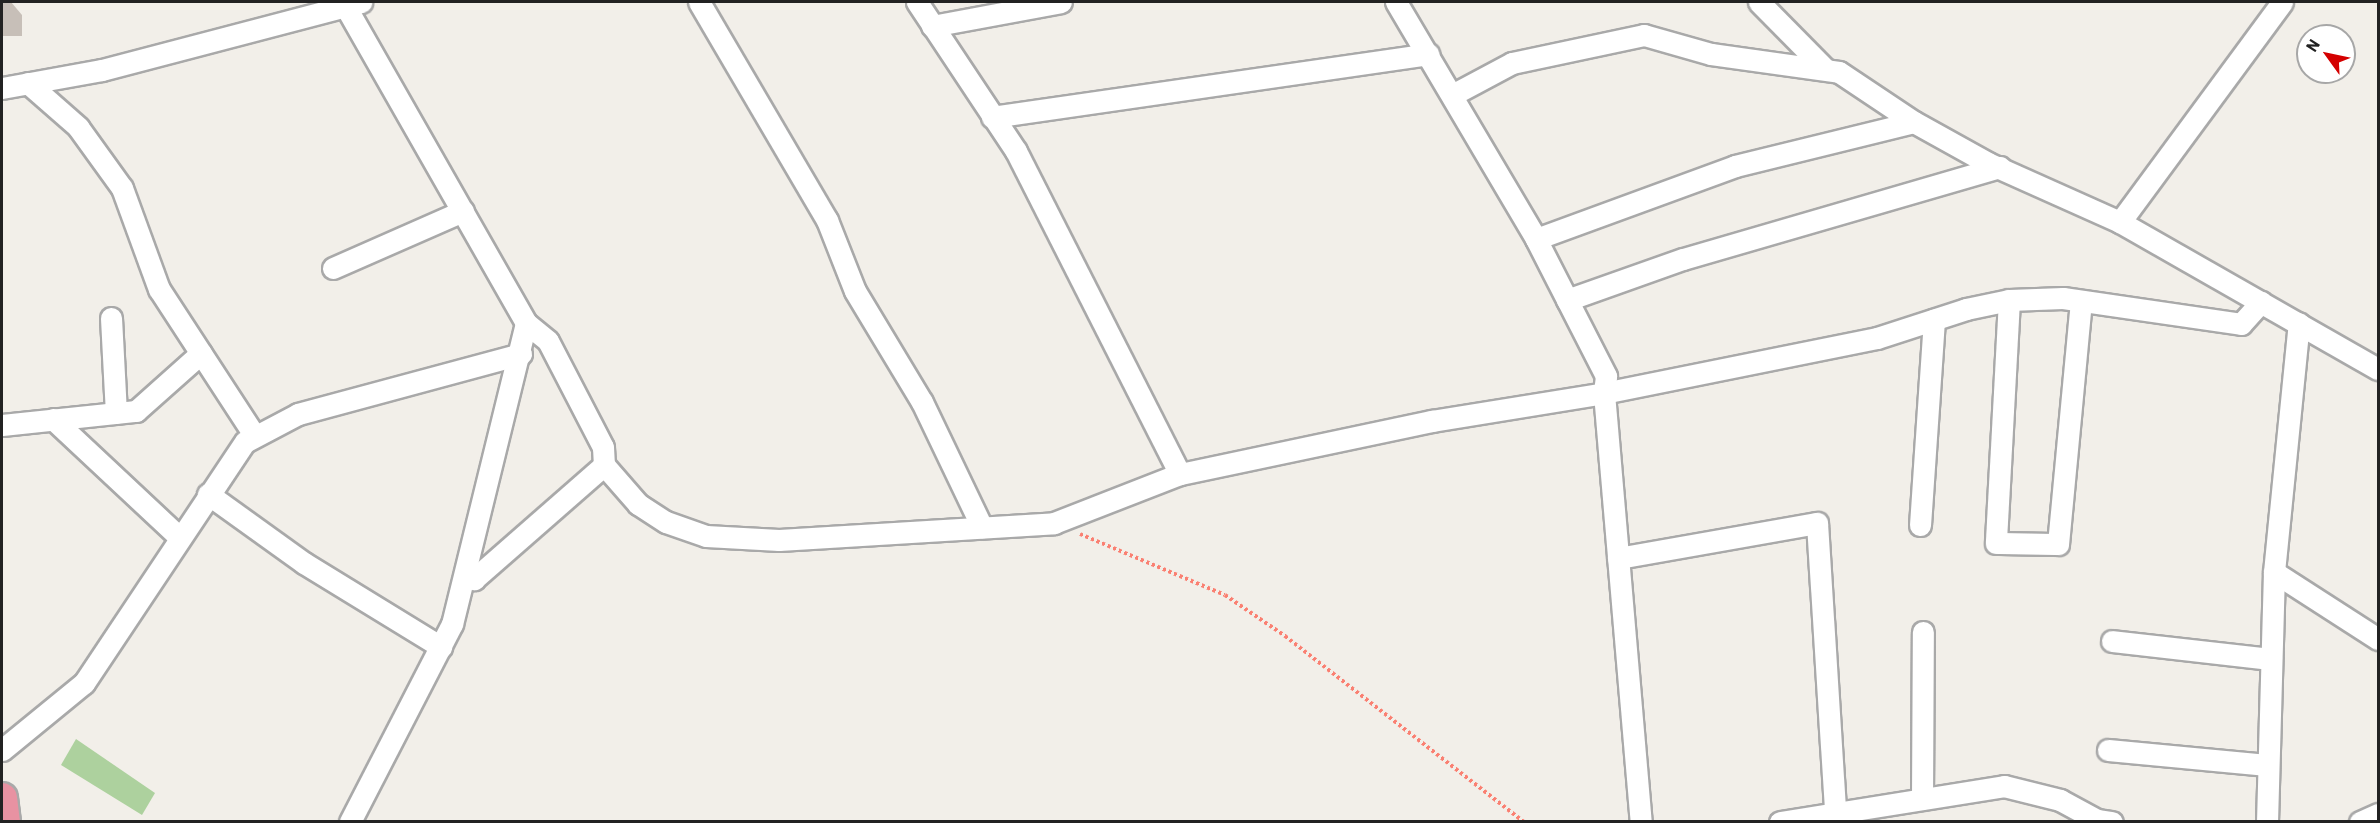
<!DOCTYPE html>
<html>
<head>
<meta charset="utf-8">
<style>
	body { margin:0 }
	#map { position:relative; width:2380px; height:823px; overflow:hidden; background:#f2efe9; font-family:Barlow,sans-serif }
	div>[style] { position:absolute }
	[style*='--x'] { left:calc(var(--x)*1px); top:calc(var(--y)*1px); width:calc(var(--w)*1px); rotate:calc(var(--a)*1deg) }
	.forest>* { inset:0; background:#add19e }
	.building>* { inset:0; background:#c7bfb8 }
	.path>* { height:4px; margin-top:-2px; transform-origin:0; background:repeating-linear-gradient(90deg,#fa8072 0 3px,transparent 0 6px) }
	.roads { filter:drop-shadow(2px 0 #a9a9a9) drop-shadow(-2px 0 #a9a9a9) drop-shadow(0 2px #a9a9a9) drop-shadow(0 -2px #a9a9a9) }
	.minor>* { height:21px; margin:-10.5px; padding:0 10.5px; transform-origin:10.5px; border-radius:10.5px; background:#fff }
	.highway>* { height:30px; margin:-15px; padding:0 15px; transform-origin:15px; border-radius:15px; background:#e892a2 }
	span { translate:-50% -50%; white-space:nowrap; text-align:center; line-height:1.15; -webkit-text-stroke:4.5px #fff; paint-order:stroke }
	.frame { position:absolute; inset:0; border:3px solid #222; pointer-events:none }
	.north { position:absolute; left:2296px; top:24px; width:60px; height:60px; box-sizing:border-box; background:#fff; border:2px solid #a7a7a7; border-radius:50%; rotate:303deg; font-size:16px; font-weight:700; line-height:24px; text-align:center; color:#222 }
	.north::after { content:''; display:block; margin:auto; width:21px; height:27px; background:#d40000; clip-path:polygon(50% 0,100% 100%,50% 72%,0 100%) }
</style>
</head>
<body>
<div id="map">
	<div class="forest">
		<i style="clip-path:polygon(76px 739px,155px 793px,142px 815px,61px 765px)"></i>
	</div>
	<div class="building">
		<i style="clip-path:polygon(2px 2px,11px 2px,22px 15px,22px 36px,2px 36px)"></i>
	</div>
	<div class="path">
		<i style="--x:1080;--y:534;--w:157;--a:22.8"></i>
		<i style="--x:1225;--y:595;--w:73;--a:34.3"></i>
		<i style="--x:1285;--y:636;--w:303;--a:37.9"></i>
	</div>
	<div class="roads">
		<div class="minor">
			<i style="--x:343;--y:2;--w:369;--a:60.3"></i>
			<i style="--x:526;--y:323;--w:310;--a:103.8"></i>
			<i style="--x:452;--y:624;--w:223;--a:117.3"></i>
			<i style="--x:699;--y:2;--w:253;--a:59.6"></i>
			<i style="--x:827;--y:220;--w:76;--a:68.5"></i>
			<i style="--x:855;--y:291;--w:130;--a:58.9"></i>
			<i style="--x:922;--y:402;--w:139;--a:64.4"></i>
			<i style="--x:917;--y:2;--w:179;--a:56.4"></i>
			<i style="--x:1016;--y:151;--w:362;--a:63.1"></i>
			<i style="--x:1396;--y:2;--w:275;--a:59.4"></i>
			<i style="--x:1536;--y:239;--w:154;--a:62.9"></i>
			<i style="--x:1606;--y:376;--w:17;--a:97"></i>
			<i style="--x:1604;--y:393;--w:431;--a:85.1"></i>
			<i style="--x:1759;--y:2;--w:93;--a:45.4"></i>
			<i style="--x:932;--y:26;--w:131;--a:-10.5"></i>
			<i style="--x:28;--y:83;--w:67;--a:41.3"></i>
			<i style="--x:78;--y:127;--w:75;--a:54.2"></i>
			<i style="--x:122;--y:188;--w:108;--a:69.9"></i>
			<i style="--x:159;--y:289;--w:174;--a:56.9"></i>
			<i style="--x:2;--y:88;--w:102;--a:-10.2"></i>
			<i style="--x:102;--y:70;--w:268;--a:-14.7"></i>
			<i style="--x:1452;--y:95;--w:68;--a:-28.1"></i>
			<i style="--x:1512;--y:63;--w:135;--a:-12"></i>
			<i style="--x:1644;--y:35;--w:70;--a:15.8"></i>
			<i style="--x:1711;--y:54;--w:129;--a:8"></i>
			<i style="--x:1839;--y:72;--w:90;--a:33.7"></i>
			<i style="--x:1914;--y:122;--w:85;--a:29"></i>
			<i style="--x:1988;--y:163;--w:145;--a:24.1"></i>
			<i style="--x:2120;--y:222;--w:297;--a:29.7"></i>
			<i style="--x:992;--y:117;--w:441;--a:-8.2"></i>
			<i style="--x:2120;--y:222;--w:273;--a:-53.6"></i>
			<i style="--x:1536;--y:239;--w:212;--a:-20.1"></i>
			<i style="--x:1735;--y:166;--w:184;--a:-13.8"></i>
			<i style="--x:333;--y:268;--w:142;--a:-23.7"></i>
			<i style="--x:1567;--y:300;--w:123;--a:-19.5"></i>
			<i style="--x:1683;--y:259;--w:330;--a:-16.2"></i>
			<i style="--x:2009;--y:300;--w:243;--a:93.1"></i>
			<i style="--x:1996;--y:543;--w:62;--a:0.9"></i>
			<i style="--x:2058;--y:544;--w:244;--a:-84.6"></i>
			<i style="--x:111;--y:318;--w:95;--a:87"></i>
			<i style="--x:526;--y:323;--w:28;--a:39"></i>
			<i style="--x:548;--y:341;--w:119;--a:62.6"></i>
			<i style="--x:603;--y:447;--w:18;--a:87"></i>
			<i style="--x:604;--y:465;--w:52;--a:48.9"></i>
			<i style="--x:638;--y:504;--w:33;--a:33"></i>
			<i style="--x:666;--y:522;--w:42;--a:19.3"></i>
			<i style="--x:706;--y:536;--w:73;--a:3.1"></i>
			<i style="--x:779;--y:540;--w:276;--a:-3.5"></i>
			<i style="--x:1054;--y:523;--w:135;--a:-21.3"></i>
			<i style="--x:1180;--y:474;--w:258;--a:-11.9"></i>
			<i style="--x:1432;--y:421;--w:174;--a:-9.2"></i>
			<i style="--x:1604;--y:393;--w:278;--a:-11.4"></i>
			<i style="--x:1877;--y:338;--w:94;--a:-18"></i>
			<i style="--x:1966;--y:309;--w:44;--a:-11.8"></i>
			<i style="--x:2009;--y:300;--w:54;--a:-2.1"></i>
			<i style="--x:2063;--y:298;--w:180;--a:8.3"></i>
			<i style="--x:2241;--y:324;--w:30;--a:-48"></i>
			<i style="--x:53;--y:419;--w:174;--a:43.1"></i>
			<i style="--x:2;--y:425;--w:135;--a:-6"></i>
			<i style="--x:136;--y:411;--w:87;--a:-41.7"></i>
			<i style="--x:208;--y:494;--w:118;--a:35.7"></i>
			<i style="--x:304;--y:563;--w:161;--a:31.5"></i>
			<i style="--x:1920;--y:525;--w:206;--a:-86.1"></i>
			<i style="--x:1618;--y:558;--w:202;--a:-10"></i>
			<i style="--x:1817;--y:523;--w:291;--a:86.4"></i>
			<i style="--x:2274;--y:572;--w:124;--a:32.8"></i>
			<i style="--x:466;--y:576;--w:9;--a:21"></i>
			<i style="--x:474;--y:579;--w:173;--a:-41.2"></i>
			<i style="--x:2112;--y:641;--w:160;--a:6.5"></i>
			<i style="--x:2;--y:750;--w:106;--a:-39.3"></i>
			<i style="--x:84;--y:683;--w:290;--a:-56.3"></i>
			<i style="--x:245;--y:442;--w:60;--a:-27.8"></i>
			<i style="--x:298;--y:414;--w:231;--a:-15.1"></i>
			<i style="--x:2108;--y:750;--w:160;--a:5.4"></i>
			<i style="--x:1922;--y:799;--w:167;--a:-89.7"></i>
			<i style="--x:1780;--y:822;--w:227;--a:-9.1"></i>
			<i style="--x:2004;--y:786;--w:58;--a:14"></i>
			<i style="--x:2060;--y:800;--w:42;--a:28.4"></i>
			<i style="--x:2097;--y:820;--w:15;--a:8"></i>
			<i style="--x:2267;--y:822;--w:250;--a:-88.4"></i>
			<i style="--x:2274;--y:572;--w:250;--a:-84.3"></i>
			<i style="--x:2360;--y:822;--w:20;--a:-24"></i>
		</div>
		<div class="highway">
			<i style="--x:2;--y:798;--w:24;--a:83"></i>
		</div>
	</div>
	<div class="frame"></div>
	<div class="north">N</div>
</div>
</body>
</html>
